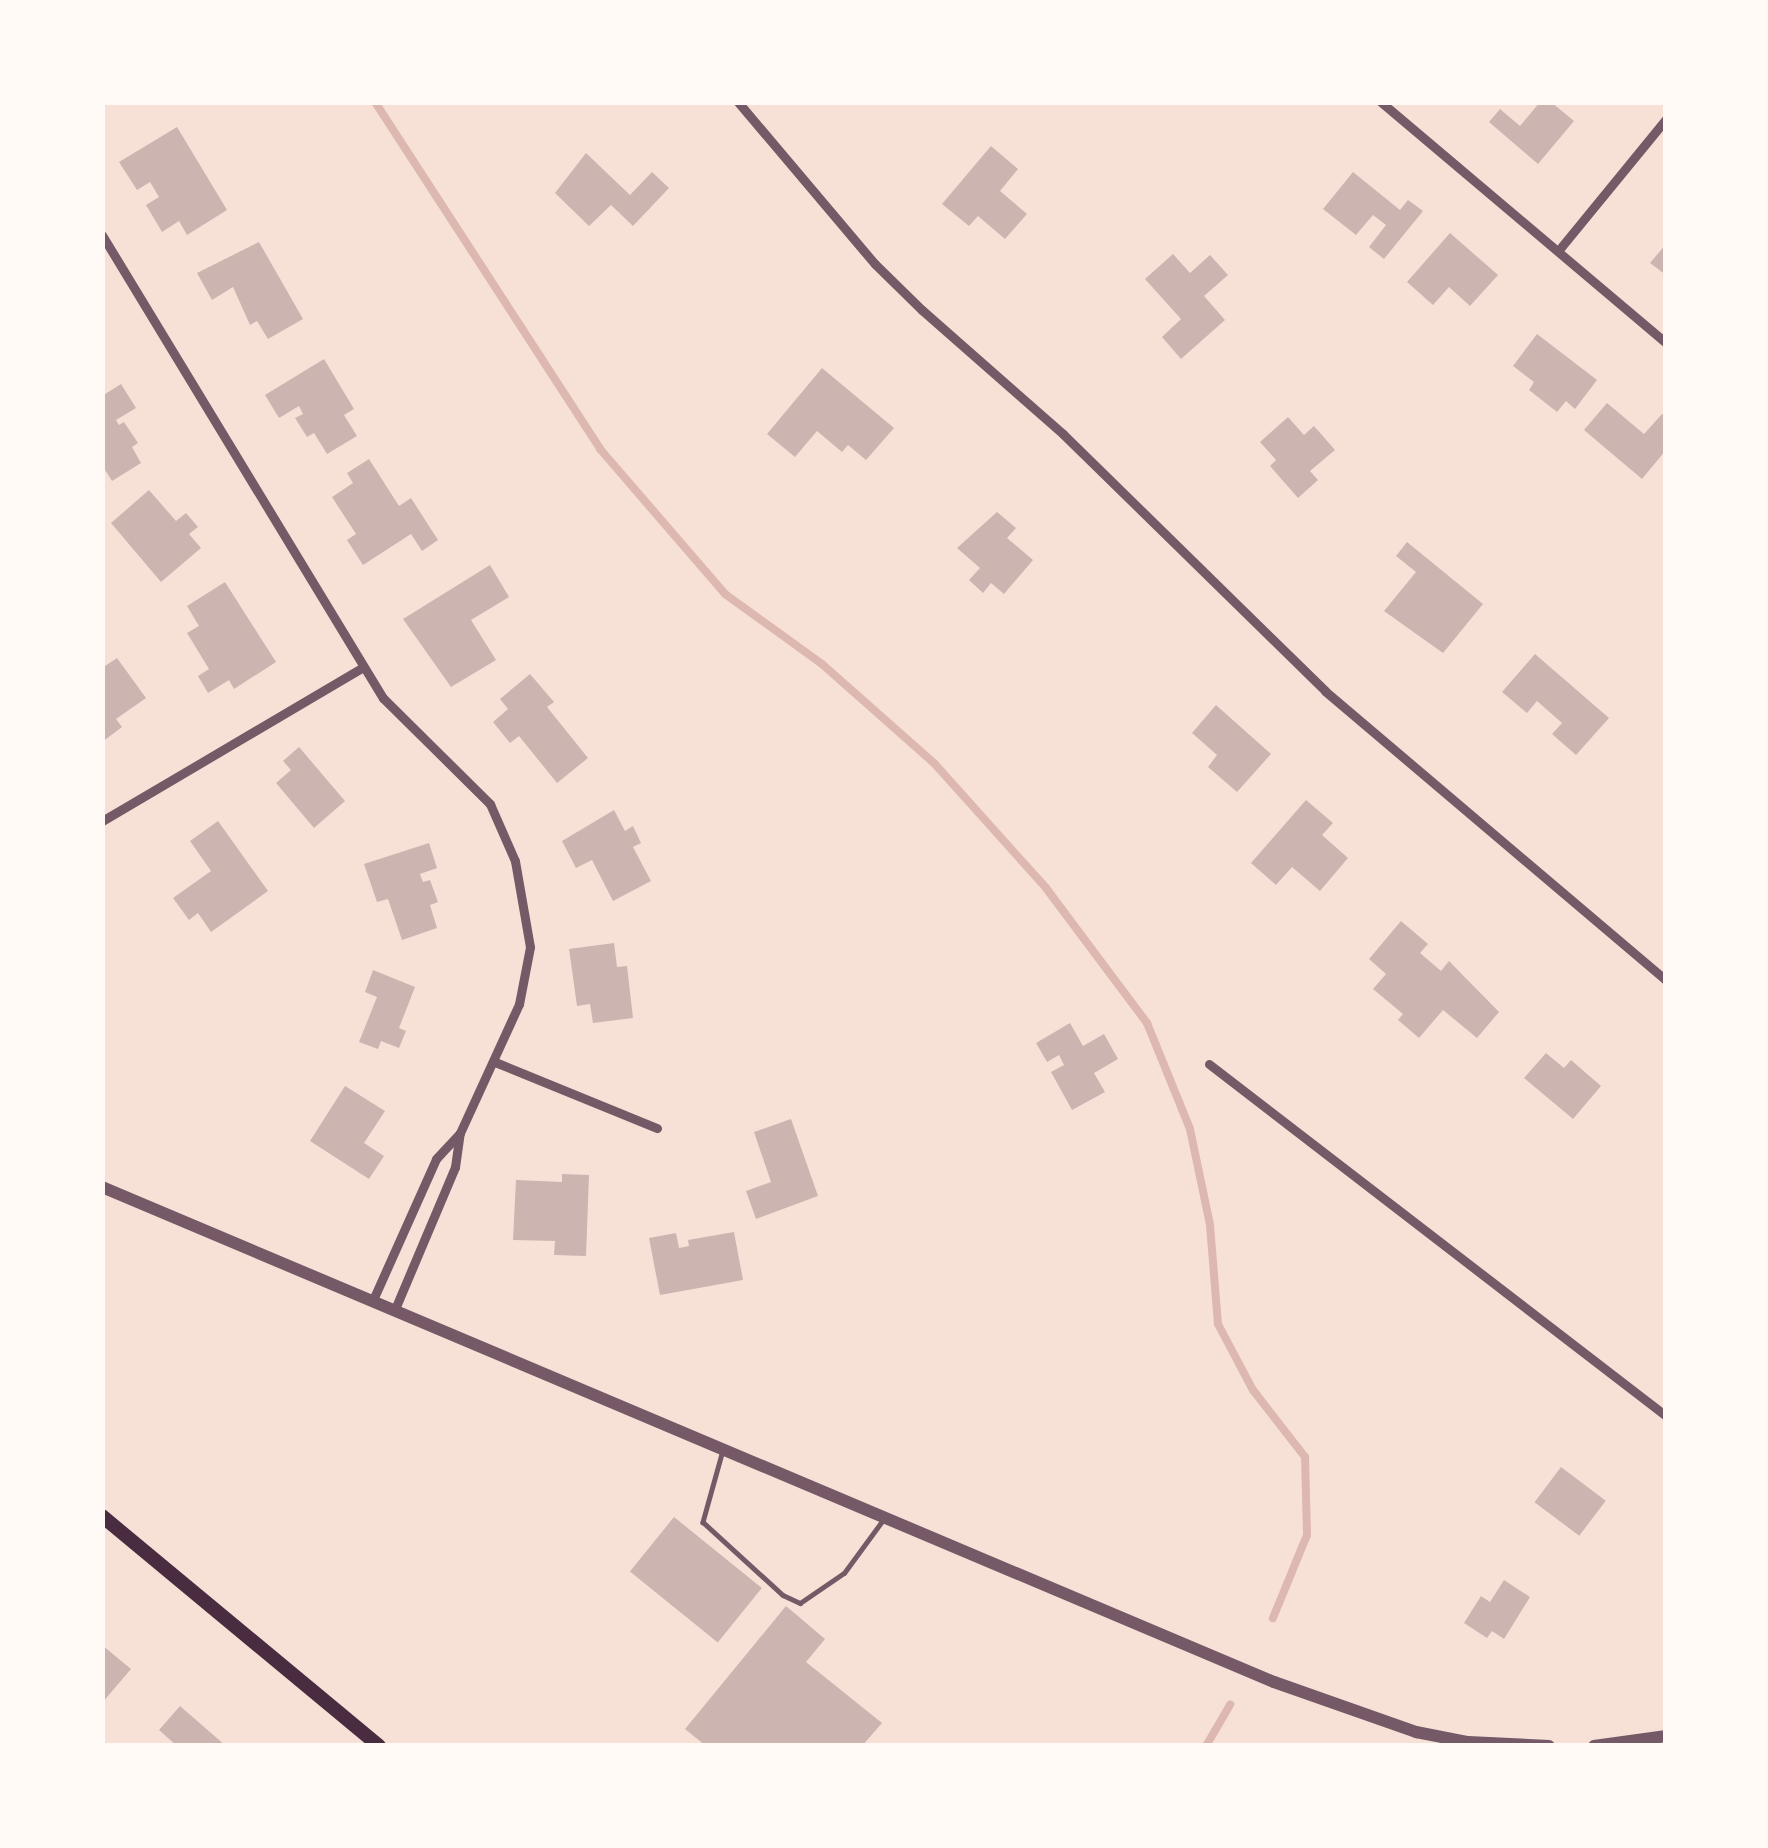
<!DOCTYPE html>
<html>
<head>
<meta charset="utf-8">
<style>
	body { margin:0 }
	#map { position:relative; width:1768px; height:1848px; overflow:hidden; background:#f7e1d7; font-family:Poppins,sans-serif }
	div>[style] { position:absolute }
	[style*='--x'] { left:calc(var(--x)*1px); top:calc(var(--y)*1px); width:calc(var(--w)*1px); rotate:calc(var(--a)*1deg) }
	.stream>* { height:8px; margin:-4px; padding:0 4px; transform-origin:4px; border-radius:4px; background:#dcb8b0 }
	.building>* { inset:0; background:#ccb4b1; transform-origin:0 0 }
	.service>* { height:4.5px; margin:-2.25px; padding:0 2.25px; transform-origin:2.25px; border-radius:2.25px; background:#755966 }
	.minor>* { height:9px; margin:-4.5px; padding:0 4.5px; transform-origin:4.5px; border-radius:4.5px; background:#755966 }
	.tertiary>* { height:12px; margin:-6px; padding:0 6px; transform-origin:6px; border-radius:6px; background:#755966 }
	.secondary>* { height:14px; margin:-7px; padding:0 7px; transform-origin:7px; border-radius:7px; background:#4a2c40 }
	span { translate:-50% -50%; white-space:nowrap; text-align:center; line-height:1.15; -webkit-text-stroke:12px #fffaf5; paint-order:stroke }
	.frame { position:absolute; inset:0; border:105px solid #fffaf5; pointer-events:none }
</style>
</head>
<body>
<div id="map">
	<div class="stream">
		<i style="--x:375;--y:102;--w:414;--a:57"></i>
		<i style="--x:600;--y:449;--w:191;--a:49.2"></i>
		<i style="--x:725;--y:594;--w:120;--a:35.8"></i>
		<i style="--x:822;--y:664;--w:149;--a:41.5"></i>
		<i style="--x:934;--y:763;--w:168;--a:48.1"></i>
		<i style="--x:1046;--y:888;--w:169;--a:53.2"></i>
		<i style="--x:1147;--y:1023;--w:114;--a:67.9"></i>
		<i style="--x:1190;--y:1129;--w:98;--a:78.2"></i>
		<i style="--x:1210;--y:1225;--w:99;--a:85.4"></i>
		<i style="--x:1218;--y:1324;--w:75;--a:62.1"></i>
		<i style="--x:1253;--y:1390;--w:85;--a:52.2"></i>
		<i style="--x:1305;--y:1457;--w:78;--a:88.5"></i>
		<i style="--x:1307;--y:1535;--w:90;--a:112.3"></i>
		<i style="--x:1206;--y:1746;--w:48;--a:-59.7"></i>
	</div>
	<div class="building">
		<i style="clip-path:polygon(1540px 102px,1551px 102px,1574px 121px,1538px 164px,1489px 122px,1500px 109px,1520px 126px)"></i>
		<i style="clip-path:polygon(177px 127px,227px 210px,187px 235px,179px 221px,162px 232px,146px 205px,159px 197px,150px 182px,137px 190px,119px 162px)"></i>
		<i style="clip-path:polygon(991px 146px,1018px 169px,1000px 191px,1027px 214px,1005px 239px,978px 216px,969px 226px,942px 204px)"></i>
		<i style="clip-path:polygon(586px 153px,630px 195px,652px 172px,669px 188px,633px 226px,611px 205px,589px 226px,555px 193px)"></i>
		<i style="clip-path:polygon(1353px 172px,1400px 210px,1408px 200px,1423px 211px,1384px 259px,1369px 247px,1386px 225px,1373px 215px,1356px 235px,1323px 209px)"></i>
		<i style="clip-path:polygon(1450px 233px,1498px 275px,1470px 306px,1449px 287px,1433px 305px,1407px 282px)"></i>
		<i style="clip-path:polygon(259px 242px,303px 319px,268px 339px,257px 321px,250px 325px,233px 287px,212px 300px,197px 273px)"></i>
		<i style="clip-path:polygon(1666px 244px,1666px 275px,1650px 263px)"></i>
		<i style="clip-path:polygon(1173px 254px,1190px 273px,1210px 255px,1228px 275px,1204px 296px,1225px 320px,1181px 359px,1162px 337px,1181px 319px,1145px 279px)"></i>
		<i style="clip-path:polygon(1537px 334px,1597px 380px,1575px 409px,1566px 401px,1557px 412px,1529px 390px,1534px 382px,1513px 366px)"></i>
		<i style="clip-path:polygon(324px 359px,354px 409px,344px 415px,357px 436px,327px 454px,314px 433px,307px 437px,295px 418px,303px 414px,299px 406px,279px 418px,265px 395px)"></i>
		<i style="clip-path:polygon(822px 368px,894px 428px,866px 460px,848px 445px,842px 452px,817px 431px,795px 457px,767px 434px)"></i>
		<i style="clip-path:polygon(121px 384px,136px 408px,116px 420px,119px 425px,124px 422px,138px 443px,132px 447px,141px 463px,112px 481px,102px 465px,102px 396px)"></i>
		<i style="clip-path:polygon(1607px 403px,1644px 434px,1662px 414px,1666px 417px,1666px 450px,1642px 479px,1584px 430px)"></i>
		<i style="clip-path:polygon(1288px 417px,1304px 435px,1314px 426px,1335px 450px,1310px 471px,1318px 480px,1298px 498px,1270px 466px,1276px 460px,1260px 442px)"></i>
		<i style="clip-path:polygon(369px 459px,399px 506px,411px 498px,438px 540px,422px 551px,411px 534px,363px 565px,347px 540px,356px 534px,332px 497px,353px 483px,347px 473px)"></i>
		<i style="clip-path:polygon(149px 490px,176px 521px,186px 513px,198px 527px,189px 534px,201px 548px,161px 582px,111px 523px)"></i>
		<i style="clip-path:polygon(997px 512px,1016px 528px,1007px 538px,1033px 560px,1004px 594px,991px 583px,983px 593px,969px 580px,980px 568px,957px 548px)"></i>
		<i style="clip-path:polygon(1407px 542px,1483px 604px,1443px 653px,1384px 611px,1416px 572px,1396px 556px)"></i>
		<i style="clip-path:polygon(490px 565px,509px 597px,471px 620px,496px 660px,451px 687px,403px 619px)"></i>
		<i style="clip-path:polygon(225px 582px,276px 662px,234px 689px,229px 680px,208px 693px,198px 676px,209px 669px,187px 633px,199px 626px,187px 606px)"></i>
		<i style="clip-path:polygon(1535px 654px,1609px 718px,1576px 755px,1552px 734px,1562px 723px,1537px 701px,1527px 713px,1502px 692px)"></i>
		<i style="clip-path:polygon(117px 658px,146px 698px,116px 719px,122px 727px,102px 742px,102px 668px)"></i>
		<i style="clip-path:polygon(530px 674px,554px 702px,547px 707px,588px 758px,557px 783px,519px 736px,510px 743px,493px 722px,508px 709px,500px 699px)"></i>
		<i style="clip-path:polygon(1216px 705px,1271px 754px,1237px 792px,1208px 767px,1217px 755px,1192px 733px)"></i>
		<i style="clip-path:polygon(299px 747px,345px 801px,314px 828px,276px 783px,291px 770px,283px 761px)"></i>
		<i style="clip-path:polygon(1306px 800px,1333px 823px,1322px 835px,1348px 858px,1320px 891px,1292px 867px,1276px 885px,1251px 863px)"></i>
		<i style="clip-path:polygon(614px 810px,625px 831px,633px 826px,641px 843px,633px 847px,651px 881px,613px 901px,592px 860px,576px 868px,562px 841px)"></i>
		<i style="clip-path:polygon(218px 821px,268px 891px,211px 932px,198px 913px,189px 920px,173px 898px,211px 871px,190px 841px)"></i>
		<i style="clip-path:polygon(429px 843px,437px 868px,420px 874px,423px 882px,430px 880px,438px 902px,430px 905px,437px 928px,402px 940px,388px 899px,377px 902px,364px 864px)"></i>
		<i style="clip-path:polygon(1401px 921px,1428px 944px,1420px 953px,1441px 971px,1449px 961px,1499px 1012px,1477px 1038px,1443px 1010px,1419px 1038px,1398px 1020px,1403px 1014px,1373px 989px,1386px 974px,1369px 959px)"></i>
		<i style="clip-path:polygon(614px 943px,617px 967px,627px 966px,633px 1018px,593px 1023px,590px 1004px,577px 1006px,569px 949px)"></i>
		<i style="clip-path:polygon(373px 970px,415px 987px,399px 1028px,406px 1031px,399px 1048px,381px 1041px,378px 1049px,359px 1042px,377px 997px,365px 992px)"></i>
		<i style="clip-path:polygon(1070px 1023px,1083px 1046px,1104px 1034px,1118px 1059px,1094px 1073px,1105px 1092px,1072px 1110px,1051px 1072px,1064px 1065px,1059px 1055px,1047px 1062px,1036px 1043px)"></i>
		<i style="clip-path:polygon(1546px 1053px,1564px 1068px,1571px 1060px,1601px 1086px,1573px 1119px,1524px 1078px)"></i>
		<i style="clip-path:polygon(345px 1086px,385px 1111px,364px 1143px,384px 1156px,369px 1179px,310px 1141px)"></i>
		<i style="clip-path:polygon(791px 1119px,818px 1196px,756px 1219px,746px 1191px,771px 1182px,754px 1132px)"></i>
		<i style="clip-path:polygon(562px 1174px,589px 1175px,586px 1256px,554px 1255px,555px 1241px,513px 1240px,516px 1180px,562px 1182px)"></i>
		<i style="clip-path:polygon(734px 1232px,743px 1280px,660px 1295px,649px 1238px,676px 1233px,679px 1248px,689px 1246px,688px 1240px)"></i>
		<i style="left:1561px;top:1467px;width:56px;height:44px;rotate:37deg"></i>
		<i style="left:674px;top:1517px;width:113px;height:70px;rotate:39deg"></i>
		<i style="clip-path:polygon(1504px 1580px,1530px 1597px,1504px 1639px,1492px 1631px,1487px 1638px,1464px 1623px,1481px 1596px,1490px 1602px)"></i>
		<i style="clip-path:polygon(786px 1606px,825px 1639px,806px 1662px,882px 1723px,862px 1746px,706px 1746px,685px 1729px)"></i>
		<i style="clip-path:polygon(102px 1645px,131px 1669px,102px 1703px)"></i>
		<i style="clip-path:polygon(180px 1706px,226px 1746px,177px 1746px,159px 1730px)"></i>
	</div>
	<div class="service">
		<i style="--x:722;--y:1454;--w:71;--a:105.6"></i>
		<i style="--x:703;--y:1522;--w:108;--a:42.4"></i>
		<i style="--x:783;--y:1595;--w:19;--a:25"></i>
		<i style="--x:800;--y:1603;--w:53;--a:-34.3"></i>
		<i style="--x:844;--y:1573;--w:66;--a:-53.7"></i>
		<i style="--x:665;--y:1746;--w:29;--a:0"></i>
	</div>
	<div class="minor">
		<i style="--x:738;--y:102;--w:212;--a:49.8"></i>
		<i style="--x:875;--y:264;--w:66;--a:44.4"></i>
		<i style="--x:922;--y:310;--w:188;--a:41.3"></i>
		<i style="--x:1063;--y:434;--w:367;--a:44.4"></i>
		<i style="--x:1325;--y:691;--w:447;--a:40.3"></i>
		<i style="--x:1381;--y:102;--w:373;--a:40.2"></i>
		<i style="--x:102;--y:235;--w:542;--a:58.75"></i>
		<i style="--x:383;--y:698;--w:151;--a:44.7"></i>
		<i style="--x:490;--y:804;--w:62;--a:66.3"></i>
		<i style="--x:515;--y:861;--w:87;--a:80.1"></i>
		<i style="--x:530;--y:947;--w:58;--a:100.9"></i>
		<i style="--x:519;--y:1004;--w:142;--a:114.6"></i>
		<i style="--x:460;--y:1133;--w:35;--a:133"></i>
		<i style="--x:436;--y:1159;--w:154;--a:114.1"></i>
		<i style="--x:1558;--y:251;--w:171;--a:-50.7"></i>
		<i style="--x:102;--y:821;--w:303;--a:-30.5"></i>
		<i style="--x:495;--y:1062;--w:175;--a:22.2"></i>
		<i style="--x:1209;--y:1064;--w:577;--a:37.6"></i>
		<i style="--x:395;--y:1309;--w:154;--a:-67.1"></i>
		<i style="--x:455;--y:1167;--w:34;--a:-82"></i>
	</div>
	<div class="tertiary">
		<i style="--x:102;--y:1187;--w:1272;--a:22.9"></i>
		<i style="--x:1274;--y:1682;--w:151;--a:19.4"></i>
		<i style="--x:1416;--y:1732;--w:53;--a:10.9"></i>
		<i style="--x:1468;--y:1742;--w:81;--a:2.8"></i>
		<i style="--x:1594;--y:1746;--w:73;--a:-7.9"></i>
	</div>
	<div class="secondary">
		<i style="--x:102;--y:1516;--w:360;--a:39.7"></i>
	</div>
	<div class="frame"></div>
</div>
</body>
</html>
